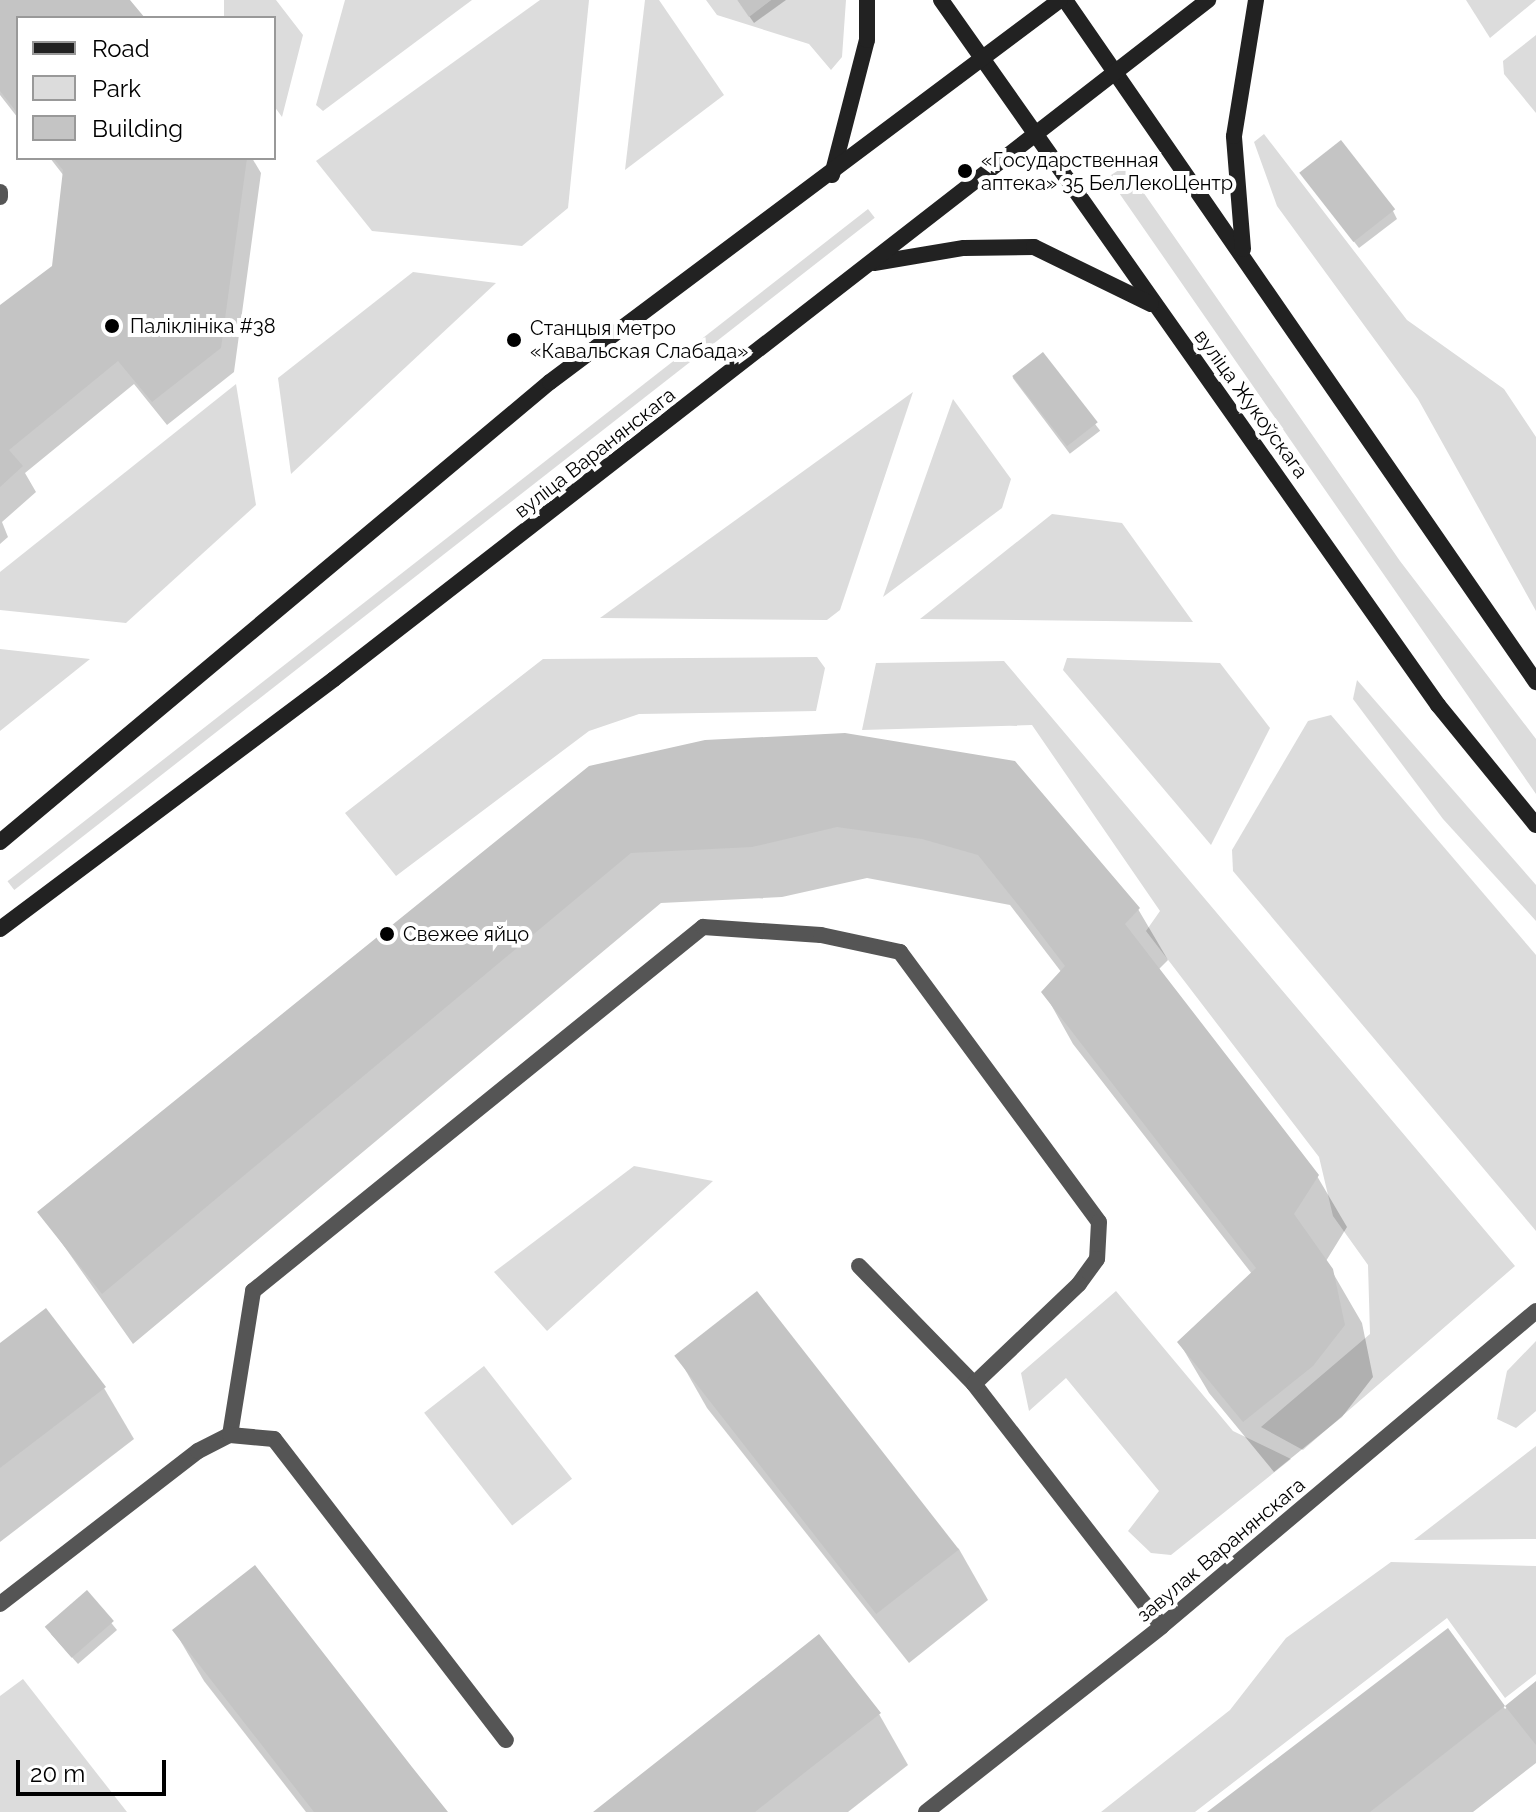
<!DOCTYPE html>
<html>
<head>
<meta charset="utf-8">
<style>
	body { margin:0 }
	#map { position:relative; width:1536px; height:1812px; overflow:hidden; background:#fff; font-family:Raleway,sans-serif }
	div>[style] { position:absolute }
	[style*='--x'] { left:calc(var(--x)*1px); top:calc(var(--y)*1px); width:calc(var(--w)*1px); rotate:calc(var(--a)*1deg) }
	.green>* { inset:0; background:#dcdcdc; transform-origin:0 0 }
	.shadow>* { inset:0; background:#0003; transform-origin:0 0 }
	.building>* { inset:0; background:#c4c4c4; transform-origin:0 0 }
	.lane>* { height:16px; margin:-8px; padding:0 8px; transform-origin:8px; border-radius:8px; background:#555 }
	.street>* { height:16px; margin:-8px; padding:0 8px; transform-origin:8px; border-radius:8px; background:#555 }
	.secondary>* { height:16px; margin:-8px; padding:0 8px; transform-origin:8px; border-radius:8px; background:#222 }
	.dots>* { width:22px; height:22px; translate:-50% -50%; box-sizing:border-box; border:4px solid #fff; border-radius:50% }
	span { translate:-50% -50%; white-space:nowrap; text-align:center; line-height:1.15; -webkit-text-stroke:8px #fff; paint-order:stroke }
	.poi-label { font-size:20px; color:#000 }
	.left { translate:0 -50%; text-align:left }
	.street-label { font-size:20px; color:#000 }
	.legend { position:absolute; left:16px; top:16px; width:260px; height:144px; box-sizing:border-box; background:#fff; border:2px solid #999; margin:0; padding:10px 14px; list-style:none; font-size:24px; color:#000 }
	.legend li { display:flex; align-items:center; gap:16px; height:40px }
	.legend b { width:40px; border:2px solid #999 }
	.scale { position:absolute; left:16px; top:1760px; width:150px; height:36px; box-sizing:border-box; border:4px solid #000; border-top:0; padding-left:10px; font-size:24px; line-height:28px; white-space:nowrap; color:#000; -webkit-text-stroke:6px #fff; paint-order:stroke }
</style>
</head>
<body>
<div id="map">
	<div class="green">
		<i style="clip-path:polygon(224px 0,276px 0,303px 35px,282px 117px,274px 106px,274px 18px,224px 18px)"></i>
		<i style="clip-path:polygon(345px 0,472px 0,323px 111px,316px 105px)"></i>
		<i style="clip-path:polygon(540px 0,589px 0,568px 208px,522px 246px,372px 231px,316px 161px)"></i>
		<i style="clip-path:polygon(645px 0,659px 0,724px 95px,625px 170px)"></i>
		<i style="clip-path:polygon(706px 0,737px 0,749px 16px,771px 0,846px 0,842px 57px,831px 70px,809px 44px,717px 15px)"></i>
		<i style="clip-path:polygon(1466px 0,1536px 0,1490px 38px)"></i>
		<i style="clip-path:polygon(1536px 35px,1536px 113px,1504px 74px,1503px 61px)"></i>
		<i style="clip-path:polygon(1264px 134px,1407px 320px,1504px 389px,1536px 437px,1536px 611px,1418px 399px,1277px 206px,1254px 142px)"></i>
		<i style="clip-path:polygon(1125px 166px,1400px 561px,1536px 739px,1536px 794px,1108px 177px)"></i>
		<i style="left:868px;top:209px;width:11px;height:1092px;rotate:52deg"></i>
		<i style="clip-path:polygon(413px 272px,496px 283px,291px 474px,278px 378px)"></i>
		<i style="clip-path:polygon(236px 384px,256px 505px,126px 623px,0 610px,0 572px)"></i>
		<i style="clip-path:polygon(913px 392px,840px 610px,827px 620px,600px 618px)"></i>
		<i style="clip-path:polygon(953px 399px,1011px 479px,1002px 508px,883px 597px)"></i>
		<i style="clip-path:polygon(1052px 514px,1122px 523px,1193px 622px,920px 619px)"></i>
		<i style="clip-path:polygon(0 649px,90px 659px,0 731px)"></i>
		<i style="clip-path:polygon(817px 657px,825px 668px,816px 711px,639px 714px,589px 731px,396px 876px,345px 813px,543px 659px)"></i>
		<i style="clip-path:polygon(1067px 658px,1220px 663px,1270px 728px,1211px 845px,1063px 670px)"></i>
		<i style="clip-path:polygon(1004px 661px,1515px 1266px,1303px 1450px,1261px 1427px,1370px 1334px,1368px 1265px,1333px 1216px,1319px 1157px,1146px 931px,1160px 911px,1032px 725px,862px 730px,876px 663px)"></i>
		<i style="clip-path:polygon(1357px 680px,1536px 885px,1536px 921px,1443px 819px,1353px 699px)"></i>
		<i style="clip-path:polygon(1331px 715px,1536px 955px,1536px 1231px,1233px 871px,1232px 850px,1308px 721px)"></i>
		<i style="clip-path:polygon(634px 1166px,713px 1181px,547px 1331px,494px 1272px)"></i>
		<i style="clip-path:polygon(1116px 1291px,1233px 1431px,1291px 1459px,1171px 1555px,1151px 1553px,1128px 1531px,1159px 1491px,1066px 1378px,1029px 1411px,1021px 1373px)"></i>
		<i style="clip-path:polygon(1536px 1341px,1536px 1411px,1516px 1428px,1497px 1419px,1507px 1371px)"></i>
		<i style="left:484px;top:1366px;width:143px;height:76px;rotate:52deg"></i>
		<i style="clip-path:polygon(1536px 1446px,1536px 1539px,1414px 1540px)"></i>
		<i style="clip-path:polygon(1391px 1562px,1536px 1566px,1536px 1674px,1505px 1698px,1447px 1618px,1195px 1812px,1101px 1812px,1230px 1710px,1286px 1638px)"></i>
		<i style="clip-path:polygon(23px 1679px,127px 1812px,0 1812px,0 1696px)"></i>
	</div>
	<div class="shadow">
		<i style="clip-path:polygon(0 0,127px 0,142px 18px,18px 18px,18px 118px,0 95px)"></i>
		<i style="clip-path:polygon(738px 0,786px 0,754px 23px)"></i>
		<i style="clip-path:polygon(50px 158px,252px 158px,261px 173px,234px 372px,167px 425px,134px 384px,25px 473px,36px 492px,2px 522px,8px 537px,0 544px,0 308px,54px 267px,64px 176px)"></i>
		<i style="clip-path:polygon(1306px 180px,1393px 211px,1397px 219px,1359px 248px)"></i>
		<i style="left:1043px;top:355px;width:95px;height:38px;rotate:53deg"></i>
		<i style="clip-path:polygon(705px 742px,1138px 909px,1168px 960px,1158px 970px,1317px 1176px,1347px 1227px,1326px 1261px,1362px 1323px,1373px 1377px,1342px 1417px,1274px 1472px,1209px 1393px,1179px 1342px,1252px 1274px,1073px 1044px,1044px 992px,1062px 973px,1010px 905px,867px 878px,782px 897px,661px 903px,133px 1344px,40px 1212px)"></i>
		<i style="clip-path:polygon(0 1346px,104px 1388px,134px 1439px,0 1542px)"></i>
		<i style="clip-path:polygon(678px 1357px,959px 1549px,988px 1600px,909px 1663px,707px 1408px)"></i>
		<i style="clip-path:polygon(87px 1593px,117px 1630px,78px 1664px,51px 1634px)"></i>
		<i style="clip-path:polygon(174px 1630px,445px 1812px,306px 1812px,204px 1681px)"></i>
		<i style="clip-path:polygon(1448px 1631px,1505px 1709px,1536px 1684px,1536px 1763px,1473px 1812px,1211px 1812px)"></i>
		<i style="clip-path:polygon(879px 1714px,908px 1765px,848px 1812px,596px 1812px)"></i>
	</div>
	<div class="building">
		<i style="clip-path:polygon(0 0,130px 0,145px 18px,18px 18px,18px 114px,0 91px)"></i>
		<i style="clip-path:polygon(737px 0,771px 0,749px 17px)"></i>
		<i style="left:1341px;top:140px;width:88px;height:53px;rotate:52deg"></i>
		<i style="clip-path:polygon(53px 158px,247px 158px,221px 348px,152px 402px,118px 361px,9px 450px,23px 466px,0 487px,0 305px,52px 266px,63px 170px)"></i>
		<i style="left:1043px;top:352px;width:89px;height:39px;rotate:52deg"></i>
		<i style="clip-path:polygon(845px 733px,1015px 761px,1140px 908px,1125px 924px,1319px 1175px,1294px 1214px,1333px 1269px,1345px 1325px,1313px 1366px,1243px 1422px,1177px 1342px,1256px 1268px,1041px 992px,1065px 966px,1023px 911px,978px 855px,922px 839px,837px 827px,752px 847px,631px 853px,102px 1294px,37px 1212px,589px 766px,705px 740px)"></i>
		<i style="left:757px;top:1291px;width:328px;height:105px;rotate:52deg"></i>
		<i style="clip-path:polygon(46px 1308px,106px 1387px,0 1468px,0 1343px)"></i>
		<i style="clip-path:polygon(255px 1565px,412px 1767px,448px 1812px,314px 1812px,172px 1630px)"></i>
		<i style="left:87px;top:1590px;width:41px;height:56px;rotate:49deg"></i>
		<i style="clip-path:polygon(1448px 1628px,1505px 1706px,1370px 1812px,1207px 1812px)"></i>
		<i style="clip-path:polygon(819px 1634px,881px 1713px,808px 1770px,755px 1812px,593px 1812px)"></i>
		<i style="clip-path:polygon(1536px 1681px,1536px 1745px,1505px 1706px)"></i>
	</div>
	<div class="lane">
		<i style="--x:0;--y:192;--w:5;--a:90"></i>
		<i style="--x:859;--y:1266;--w:165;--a:45.7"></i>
		<i style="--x:974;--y:1384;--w:306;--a:52.2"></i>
		<i style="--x:230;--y:1435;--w:146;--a:-80.9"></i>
		<i style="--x:253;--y:1291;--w:579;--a:-38.97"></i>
		<i style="--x:703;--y:927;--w:118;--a:3.9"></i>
		<i style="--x:821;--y:935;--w:81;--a:12.1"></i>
		<i style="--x:900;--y:952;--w:335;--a:53.6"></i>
		<i style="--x:1099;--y:1222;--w:37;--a:93"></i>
		<i style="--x:1097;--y:1259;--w:31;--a:126"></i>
		<i style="--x:1079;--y:1284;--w:145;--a:136.4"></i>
		<i style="--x:0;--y:1604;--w:250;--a:-37.7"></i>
		<i style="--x:198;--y:1451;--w:36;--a:-27"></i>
		<i style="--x:230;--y:1435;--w:44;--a:5.2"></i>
		<i style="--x:274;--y:1439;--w:380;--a:52.4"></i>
	</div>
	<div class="street">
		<i style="--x:926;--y:1812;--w:300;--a:-38.2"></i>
		<i style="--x:1162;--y:1626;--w:489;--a:-40.1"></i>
	</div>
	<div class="secondary">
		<i style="--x:941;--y:0;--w:863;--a:54.82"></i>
		<i style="--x:1438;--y:705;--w:155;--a:50.8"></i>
		<i style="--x:1065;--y:0;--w:829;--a:55.37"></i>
		<i style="--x:832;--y:175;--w:139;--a:-75.5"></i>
		<i style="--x:867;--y:40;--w:40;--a:-90"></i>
		<i style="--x:1243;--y:249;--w:113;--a:-94.6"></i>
		<i style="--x:1234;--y:136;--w:138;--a:-80.8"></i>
		<i style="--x:874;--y:263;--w:91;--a:-9.5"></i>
		<i style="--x:964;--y:248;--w:70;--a:-0.8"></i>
		<i style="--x:1034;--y:247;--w:130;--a:26"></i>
		<i style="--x:0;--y:842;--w:717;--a:-39.91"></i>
		<i style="--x:550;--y:382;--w:637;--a:-36.83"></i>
		<i style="--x:0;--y:929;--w:417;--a:-36.8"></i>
		<i style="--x:334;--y:679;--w:1107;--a:-37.84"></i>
	</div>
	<div class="dots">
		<i style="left:965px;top:171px;background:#000"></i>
		<i style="left:112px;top:326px;background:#000"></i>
		<i style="left:514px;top:340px;background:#000"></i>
		<i style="left:387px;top:934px;background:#000"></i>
	</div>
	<div class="poi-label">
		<span class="left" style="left:981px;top:172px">«Государственная<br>аптека» 35 БелЛекоЦентр</span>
		<span class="left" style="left:130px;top:326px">Паліклініка #38</span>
		<span class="left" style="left:530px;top:340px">Станцыя метро<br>«Кавальская Слабада»</span>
		<span class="left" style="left:403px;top:934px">Свежее яйцо</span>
	</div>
	<div class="street-label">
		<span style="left:1251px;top:404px;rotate:54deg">вуліца Жукоўскага</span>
		<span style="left:595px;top:453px;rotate:-38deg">вуліца Варанянскага</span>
		<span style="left:1221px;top:1550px;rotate:-40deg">завулак Варанянскага</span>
	</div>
	<ul class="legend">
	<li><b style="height:10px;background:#222"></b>Road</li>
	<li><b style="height:22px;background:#dcdcdc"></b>Park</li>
	<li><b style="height:22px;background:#c4c4c4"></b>Building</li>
	</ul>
	<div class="scale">20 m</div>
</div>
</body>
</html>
